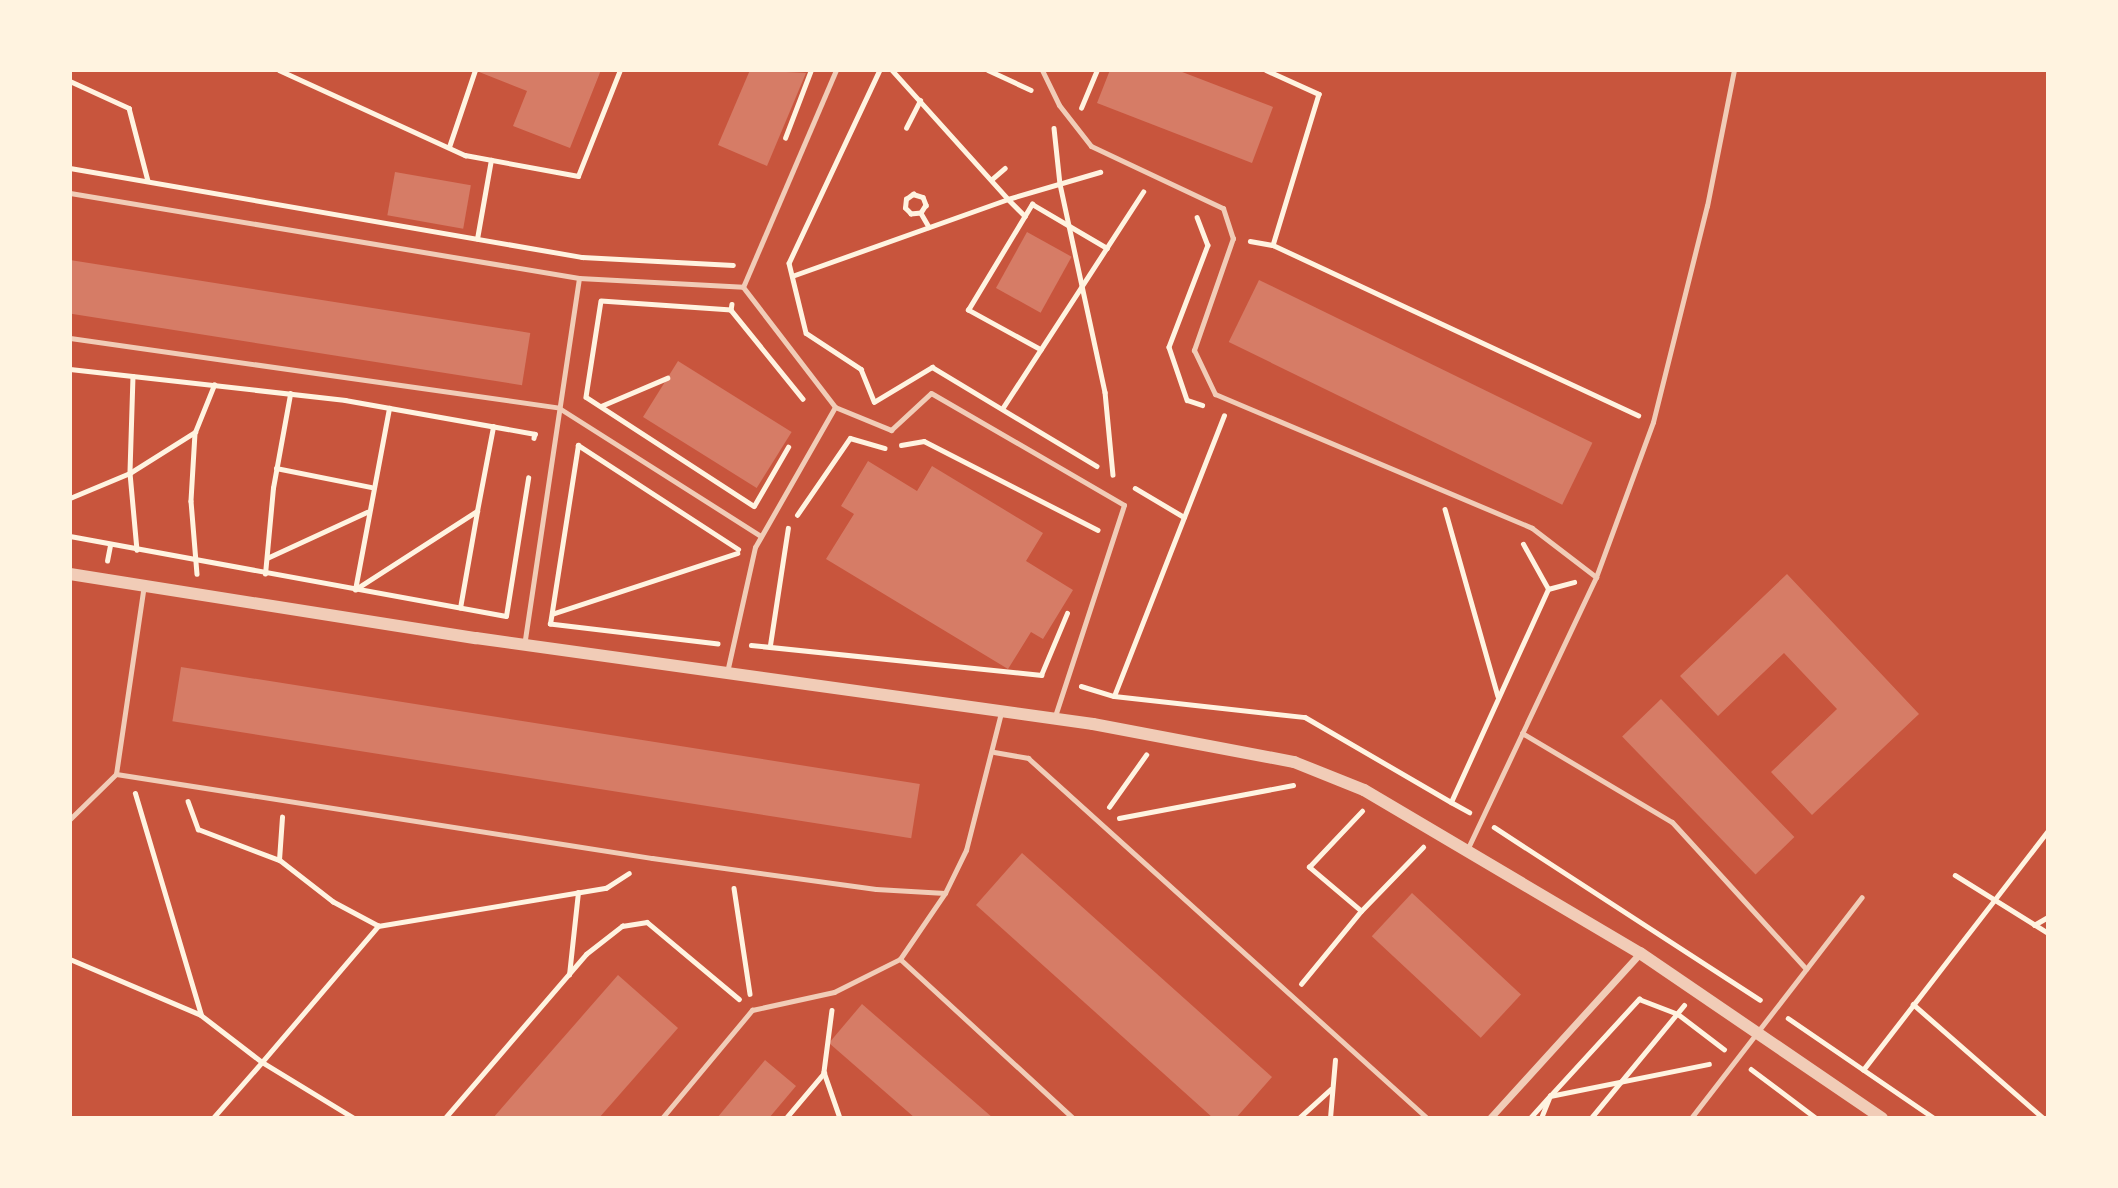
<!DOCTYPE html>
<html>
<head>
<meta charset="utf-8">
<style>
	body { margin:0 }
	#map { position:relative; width:2118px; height:1188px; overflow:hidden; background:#c8553d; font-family:Raleway,sans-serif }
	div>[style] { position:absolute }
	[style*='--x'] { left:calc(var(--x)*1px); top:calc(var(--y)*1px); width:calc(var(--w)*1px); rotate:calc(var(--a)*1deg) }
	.building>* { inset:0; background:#d67c66; transform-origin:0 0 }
	.path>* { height:4.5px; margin:-2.25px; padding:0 2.25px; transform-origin:2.25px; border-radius:2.25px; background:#fff3e0 }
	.service>* { height:5px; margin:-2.5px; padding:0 2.5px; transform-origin:2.5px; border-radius:2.5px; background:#f1ccb7 }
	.minor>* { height:7px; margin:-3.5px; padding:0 3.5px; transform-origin:3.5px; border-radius:3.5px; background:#f1ccb7 }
	.tertiary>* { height:12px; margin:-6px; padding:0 6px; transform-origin:6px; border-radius:6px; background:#f1ccb7 }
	span { translate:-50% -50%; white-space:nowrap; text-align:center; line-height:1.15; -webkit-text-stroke:5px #fff3e0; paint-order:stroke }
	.frame { position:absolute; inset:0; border:72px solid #fff3e0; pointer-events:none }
</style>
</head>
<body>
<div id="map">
	<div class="building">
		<i style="clip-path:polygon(474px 70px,601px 70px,570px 148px,513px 126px,527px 91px)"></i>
		<i style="clip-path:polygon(750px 70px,806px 73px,767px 166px,718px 145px)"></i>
		<i style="clip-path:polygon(1110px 70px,1177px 70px,1273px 107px,1252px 163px,1097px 103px)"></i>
		<i style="left:395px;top:172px;width:77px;height:44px;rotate:10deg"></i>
		<i style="left:1027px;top:232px;width:51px;height:64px;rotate:29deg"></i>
		<i style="left:70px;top:260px;width:466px;height:53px;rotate:9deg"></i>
		<i style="left:1259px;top:280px;width:371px;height:69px;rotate:26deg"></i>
		<i style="left:678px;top:361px;width:134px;height:66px;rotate:32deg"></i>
		<i style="clip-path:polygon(868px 461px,917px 491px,932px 466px,1043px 533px,1026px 561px,1073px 590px,1043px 639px,1031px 632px,1008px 669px,826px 559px,854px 514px,841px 506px)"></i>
		<i style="clip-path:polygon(1787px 574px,1919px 714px,1812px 815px,1771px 772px,1837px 709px,1784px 653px,1718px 716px,1680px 676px)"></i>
		<i style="left:181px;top:667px;width:748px;height:55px;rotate:9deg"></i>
		<i style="left:1661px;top:699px;width:192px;height:54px;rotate:46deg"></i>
		<i style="clip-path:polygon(1022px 853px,1272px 1077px,1236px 1118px,1213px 1118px,976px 905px)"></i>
		<i style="left:1412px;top:893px;width:149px;height:59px;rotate:43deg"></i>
		<i style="clip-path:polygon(618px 975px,678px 1028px,599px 1118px,493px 1118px)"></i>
		<i style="clip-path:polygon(862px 1004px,993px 1118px,915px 1118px,829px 1043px)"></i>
		<i style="clip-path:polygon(765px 1060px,796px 1086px,769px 1118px,717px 1118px)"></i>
	</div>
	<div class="path">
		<i style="--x:279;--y:70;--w:205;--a:24.6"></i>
		<i style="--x:465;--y:155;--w:115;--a:10.5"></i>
		<i style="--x:578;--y:176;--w:114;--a:-68.4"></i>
		<i style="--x:880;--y:70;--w:213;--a:115.2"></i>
		<i style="--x:789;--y:263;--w:72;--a:76.3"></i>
		<i style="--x:806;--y:333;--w:66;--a:33.2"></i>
		<i style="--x:861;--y:369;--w:35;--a:68"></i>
		<i style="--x:874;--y:402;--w:68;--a:-31.1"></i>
		<i style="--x:932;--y:367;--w:192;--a:31"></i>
		<i style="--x:892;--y:70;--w:173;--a:48"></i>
		<i style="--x:1008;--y:199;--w:96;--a:-16.4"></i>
		<i style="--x:988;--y:70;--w:47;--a:24.9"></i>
		<i style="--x:1266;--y:70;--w:58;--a:24.4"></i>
		<i style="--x:1319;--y:94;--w:158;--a:106.9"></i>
		<i style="--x:1273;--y:245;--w:403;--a:25"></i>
		<i style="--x:70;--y:81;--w:65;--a:24.6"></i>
		<i style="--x:129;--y:108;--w:75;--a:75.4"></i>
		<i style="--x:1081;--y:108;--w:41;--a:-67.2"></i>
		<i style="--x:906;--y:128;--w:31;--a:-63"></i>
		<i style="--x:1054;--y:128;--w:56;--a:83.9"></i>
		<i style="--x:1060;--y:184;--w:213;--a:77.8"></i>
		<i style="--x:1105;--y:392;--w:83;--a:84.5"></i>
		<i style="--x:785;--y:138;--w:73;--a:-69.1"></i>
		<i style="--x:449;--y:147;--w:81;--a:-71.3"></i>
		<i style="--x:70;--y:168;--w:520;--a:9.86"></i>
		<i style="--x:582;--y:257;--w:151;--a:3"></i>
		<i style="--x:991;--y:180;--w:18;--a:-41"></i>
		<i style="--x:921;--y:213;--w:10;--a:174"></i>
		<i style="--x:911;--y:214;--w:8;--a:-135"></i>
		<i style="--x:905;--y:208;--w:9;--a:-84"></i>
		<i style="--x:906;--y:199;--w:9;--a:-36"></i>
		<i style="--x:913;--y:194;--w:10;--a:17"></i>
		<i style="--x:923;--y:197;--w:9;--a:69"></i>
		<i style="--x:926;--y:205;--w:9;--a:122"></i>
		<i style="--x:921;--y:213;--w:16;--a:60"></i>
		<i style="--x:1197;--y:217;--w:30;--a:69"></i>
		<i style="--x:1208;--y:245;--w:109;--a:110.9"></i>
		<i style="--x:1169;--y:347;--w:56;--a:71.2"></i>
		<i style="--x:1187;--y:400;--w:16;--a:18"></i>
		<i style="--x:477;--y:239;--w:80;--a:-80"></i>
		<i style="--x:1250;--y:241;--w:23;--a:10"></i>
		<i style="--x:792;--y:276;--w:229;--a:-19.6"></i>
		<i style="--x:1008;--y:199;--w:24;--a:45"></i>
		<i style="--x:732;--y:304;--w:6;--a:99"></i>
		<i style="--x:731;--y:310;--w:114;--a:51"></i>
		<i style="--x:731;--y:310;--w:130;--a:-176"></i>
		<i style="--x:601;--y:301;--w:97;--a:98.9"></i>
		<i style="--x:586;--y:397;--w:200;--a:33"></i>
		<i style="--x:754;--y:506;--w:68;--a:-60"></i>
		<i style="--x:1041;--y:350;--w:83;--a:-151.3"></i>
		<i style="--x:968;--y:310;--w:124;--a:-58.9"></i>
		<i style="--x:1032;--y:204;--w:87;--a:30.4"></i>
		<i style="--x:70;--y:369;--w:277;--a:6.4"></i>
		<i style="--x:345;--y:400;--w:193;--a:10.1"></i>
		<i style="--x:535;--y:434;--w:4;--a:104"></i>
		<i style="--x:133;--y:376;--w:97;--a:91.8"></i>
		<i style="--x:130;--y:473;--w:77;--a:84.8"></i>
		<i style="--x:601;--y:406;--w:72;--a:-23"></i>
		<i style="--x:1002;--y:409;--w:259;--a:-57"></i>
		<i style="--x:195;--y:433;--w:68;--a:93.4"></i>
		<i style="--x:191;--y:501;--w:73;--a:85.3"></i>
		<i style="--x:901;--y:445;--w:23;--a:-10"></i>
		<i style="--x:924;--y:441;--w:195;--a:27.1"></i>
		<i style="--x:276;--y:468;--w:97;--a:11.3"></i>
		<i style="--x:1135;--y:488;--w:57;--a:30.6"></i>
		<i style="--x:70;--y:498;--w:65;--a:-22.6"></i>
		<i style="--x:130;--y:473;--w:77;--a:-32.2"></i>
		<i style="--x:195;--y:432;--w:51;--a:-68"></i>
		<i style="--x:1445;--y:509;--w:194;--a:74.2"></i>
		<i style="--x:797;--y:515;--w:93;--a:-55.5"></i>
		<i style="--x:850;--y:438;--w:36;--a:16"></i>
		<i style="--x:70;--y:536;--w:443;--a:10.4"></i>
		<i style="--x:506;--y:616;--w:140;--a:-80.9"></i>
		<i style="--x:267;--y:558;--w:110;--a:-24.7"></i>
		<i style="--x:107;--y:561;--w:16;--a:-79"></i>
		<i style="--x:265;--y:574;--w:86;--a:-84.7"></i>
		<i style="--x:273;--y:488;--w:96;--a:-79.7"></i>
		<i style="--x:356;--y:589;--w:144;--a:-32.8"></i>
		<i style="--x:477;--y:511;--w:86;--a:-79.2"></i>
		<i style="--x:1548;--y:589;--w:27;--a:-15"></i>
		<i style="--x:355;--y:590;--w:185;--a:-79.4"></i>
		<i style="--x:460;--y:608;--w:97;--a:-80"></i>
		<i style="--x:552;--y:614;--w:195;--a:-18.2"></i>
		<i style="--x:718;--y:644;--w:169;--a:-173.2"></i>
		<i style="--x:550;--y:624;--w:181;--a:-81.1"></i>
		<i style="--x:578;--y:445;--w:191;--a:33"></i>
		<i style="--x:751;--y:645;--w:292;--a:5.9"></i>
		<i style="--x:1041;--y:675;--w:67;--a:-67.2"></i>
		<i style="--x:770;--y:645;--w:118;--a:-81.3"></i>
		<i style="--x:1081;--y:686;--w:34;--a:17"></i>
		<i style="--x:1114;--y:696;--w:192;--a:6.3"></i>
		<i style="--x:1305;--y:717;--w:169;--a:30.2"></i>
		<i style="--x:1451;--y:802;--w:234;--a:-65.5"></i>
		<i style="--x:1548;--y:589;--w:51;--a:-119.1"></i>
		<i style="--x:1114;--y:696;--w:301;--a:-68.6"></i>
		<i style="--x:188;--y:801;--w:30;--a:70"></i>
		<i style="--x:198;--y:829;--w:87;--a:20.9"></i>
		<i style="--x:279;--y:860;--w:43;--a:-86"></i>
		<i style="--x:1451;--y:802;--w:21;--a:29"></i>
		<i style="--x:1109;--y:807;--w:64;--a:-54.6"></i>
		<i style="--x:1119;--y:818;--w:177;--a:-10.7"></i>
		<i style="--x:1494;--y:827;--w:317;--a:33"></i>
		<i style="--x:1955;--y:875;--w:110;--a:31.9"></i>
		<i style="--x:734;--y:888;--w:107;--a:81.4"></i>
		<i style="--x:1361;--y:911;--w:68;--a:-139.8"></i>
		<i style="--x:1309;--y:867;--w:77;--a:-46.6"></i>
		<i style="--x:2034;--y:925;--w:16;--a:-30"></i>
		<i style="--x:378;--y:926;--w:231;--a:-9.5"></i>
		<i style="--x:606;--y:888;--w:27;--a:-33"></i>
		<i style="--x:70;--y:959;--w:142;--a:23.1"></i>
		<i style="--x:201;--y:1015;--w:231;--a:-106.6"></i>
		<i style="--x:569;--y:975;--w:83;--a:-83.8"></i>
		<i style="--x:1301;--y:984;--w:94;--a:-50.6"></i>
		<i style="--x:1361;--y:911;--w:89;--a:-45.9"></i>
		<i style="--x:1913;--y:1004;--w:173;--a:41.2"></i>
		<i style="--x:832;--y:1010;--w:63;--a:97.4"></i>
		<i style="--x:824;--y:1072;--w:49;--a:70.8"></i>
		<i style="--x:201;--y:1015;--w:77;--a:37.6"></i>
		<i style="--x:262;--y:1062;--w:179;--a:-49.5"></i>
		<i style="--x:378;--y:926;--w:51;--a:-151.9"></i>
		<i style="--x:333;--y:902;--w:68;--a:-142.1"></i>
		<i style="--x:1788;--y:1018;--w:177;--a:34.4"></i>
		<i style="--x:1751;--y:1069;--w:81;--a:37"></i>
		<i style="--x:1863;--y:1070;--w:302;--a:-52.3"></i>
		<i style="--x:213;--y:1118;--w:74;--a:-48.8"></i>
		<i style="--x:262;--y:1062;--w:108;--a:31.3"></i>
		<i style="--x:445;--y:1118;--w:216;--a:-49.3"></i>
		<i style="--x:586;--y:954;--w:46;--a:-37.9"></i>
		<i style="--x:622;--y:926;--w:25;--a:-9"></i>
		<i style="--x:647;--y:922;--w:120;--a:39.9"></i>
		<i style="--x:786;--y:1118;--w:59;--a:-49.8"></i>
		<i style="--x:1299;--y:1118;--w:43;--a:-42.2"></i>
		<i style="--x:1330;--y:1118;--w:58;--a:-85.1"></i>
		<i style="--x:1530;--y:1118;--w:30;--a:-48"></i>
		<i style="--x:1550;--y:1096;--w:162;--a:-11.4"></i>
		<i style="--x:1541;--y:1118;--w:24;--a:-68"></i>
		<i style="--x:1550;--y:1096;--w:132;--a:-47.5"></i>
		<i style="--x:1639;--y:999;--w:42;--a:21"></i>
		<i style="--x:1678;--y:1014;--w:58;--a:37.3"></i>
		<i style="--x:1591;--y:1118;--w:146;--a:-50.5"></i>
	</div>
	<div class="service">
		<i style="--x:1042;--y:70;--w:39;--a:64"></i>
		<i style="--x:1059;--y:105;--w:52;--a:52"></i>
		<i style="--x:1091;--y:146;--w:146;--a:25.2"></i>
		<i style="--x:1223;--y:208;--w:32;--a:72"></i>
		<i style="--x:1233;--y:238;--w:119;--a:109.2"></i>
		<i style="--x:1194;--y:350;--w:49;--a:64.5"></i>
		<i style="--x:1215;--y:394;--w:344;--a:22.9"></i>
		<i style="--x:1532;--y:528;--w:81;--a:37.4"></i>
		<i style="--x:70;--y:193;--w:516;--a:9.48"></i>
		<i style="--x:579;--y:278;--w:370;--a:98.5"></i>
		<i style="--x:579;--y:278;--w:164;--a:3.1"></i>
		<i style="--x:743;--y:287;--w:151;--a:52.5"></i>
		<i style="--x:835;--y:407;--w:161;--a:119.7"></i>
		<i style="--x:755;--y:547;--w:128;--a:102.6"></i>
		<i style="--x:743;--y:287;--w:236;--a:-66.8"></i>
		<i style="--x:70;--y:338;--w:494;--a:8.1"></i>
		<i style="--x:559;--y:408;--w:239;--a:32.4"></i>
		<i style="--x:835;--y:407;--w:61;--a:22.3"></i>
		<i style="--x:891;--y:430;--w:54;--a:-42.8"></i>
		<i style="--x:931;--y:393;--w:223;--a:30.1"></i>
		<i style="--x:1124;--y:505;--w:225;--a:108.1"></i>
		<i style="--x:1522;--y:733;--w:174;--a:30.7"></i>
		<i style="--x:1672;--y:822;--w:199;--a:47.6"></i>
		<i style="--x:994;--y:752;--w:35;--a:10"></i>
		<i style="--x:1028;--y:758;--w:537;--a:42.06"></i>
		<i style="--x:116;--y:774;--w:543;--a:8.91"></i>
		<i style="--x:652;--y:858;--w:226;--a:7.9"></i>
		<i style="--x:876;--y:889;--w:69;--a:3.3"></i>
		<i style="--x:70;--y:819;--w:64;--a:-44.4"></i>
		<i style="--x:116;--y:774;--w:191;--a:-81.6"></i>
		<i style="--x:1467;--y:850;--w:302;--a:-64.7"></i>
		<i style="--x:1596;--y:577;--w:165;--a:-69.8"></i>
		<i style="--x:1653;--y:422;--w:223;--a:-76"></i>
		<i style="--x:1707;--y:206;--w:139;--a:-78.8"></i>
		<i style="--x:900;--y:959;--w:235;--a:42.6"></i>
		<i style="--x:662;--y:1118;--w:141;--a:-50.2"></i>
		<i style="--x:752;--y:1010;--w:84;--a:-12.4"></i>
		<i style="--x:834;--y:992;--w:74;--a:-26.6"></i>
		<i style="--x:900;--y:959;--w:80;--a:-55.7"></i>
		<i style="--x:945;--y:893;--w:48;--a:-64"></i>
		<i style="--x:966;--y:850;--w:141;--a:-75.7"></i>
		<i style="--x:1691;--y:1118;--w:279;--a:-52.3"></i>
	</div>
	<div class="minor">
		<i style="--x:1490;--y:1118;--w:223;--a:-47.7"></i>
	</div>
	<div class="tertiary">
		<i style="--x:70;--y:574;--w:411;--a:9"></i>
		<i style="--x:476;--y:638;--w:623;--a:7.93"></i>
		<i style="--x:1093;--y:724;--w:205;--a:10.7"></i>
		<i style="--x:1294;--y:762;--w:75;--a:21.8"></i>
		<i style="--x:1364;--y:790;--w:321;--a:30.6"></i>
		<i style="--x:1640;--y:953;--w:293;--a:34.3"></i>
	</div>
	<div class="frame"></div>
</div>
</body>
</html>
